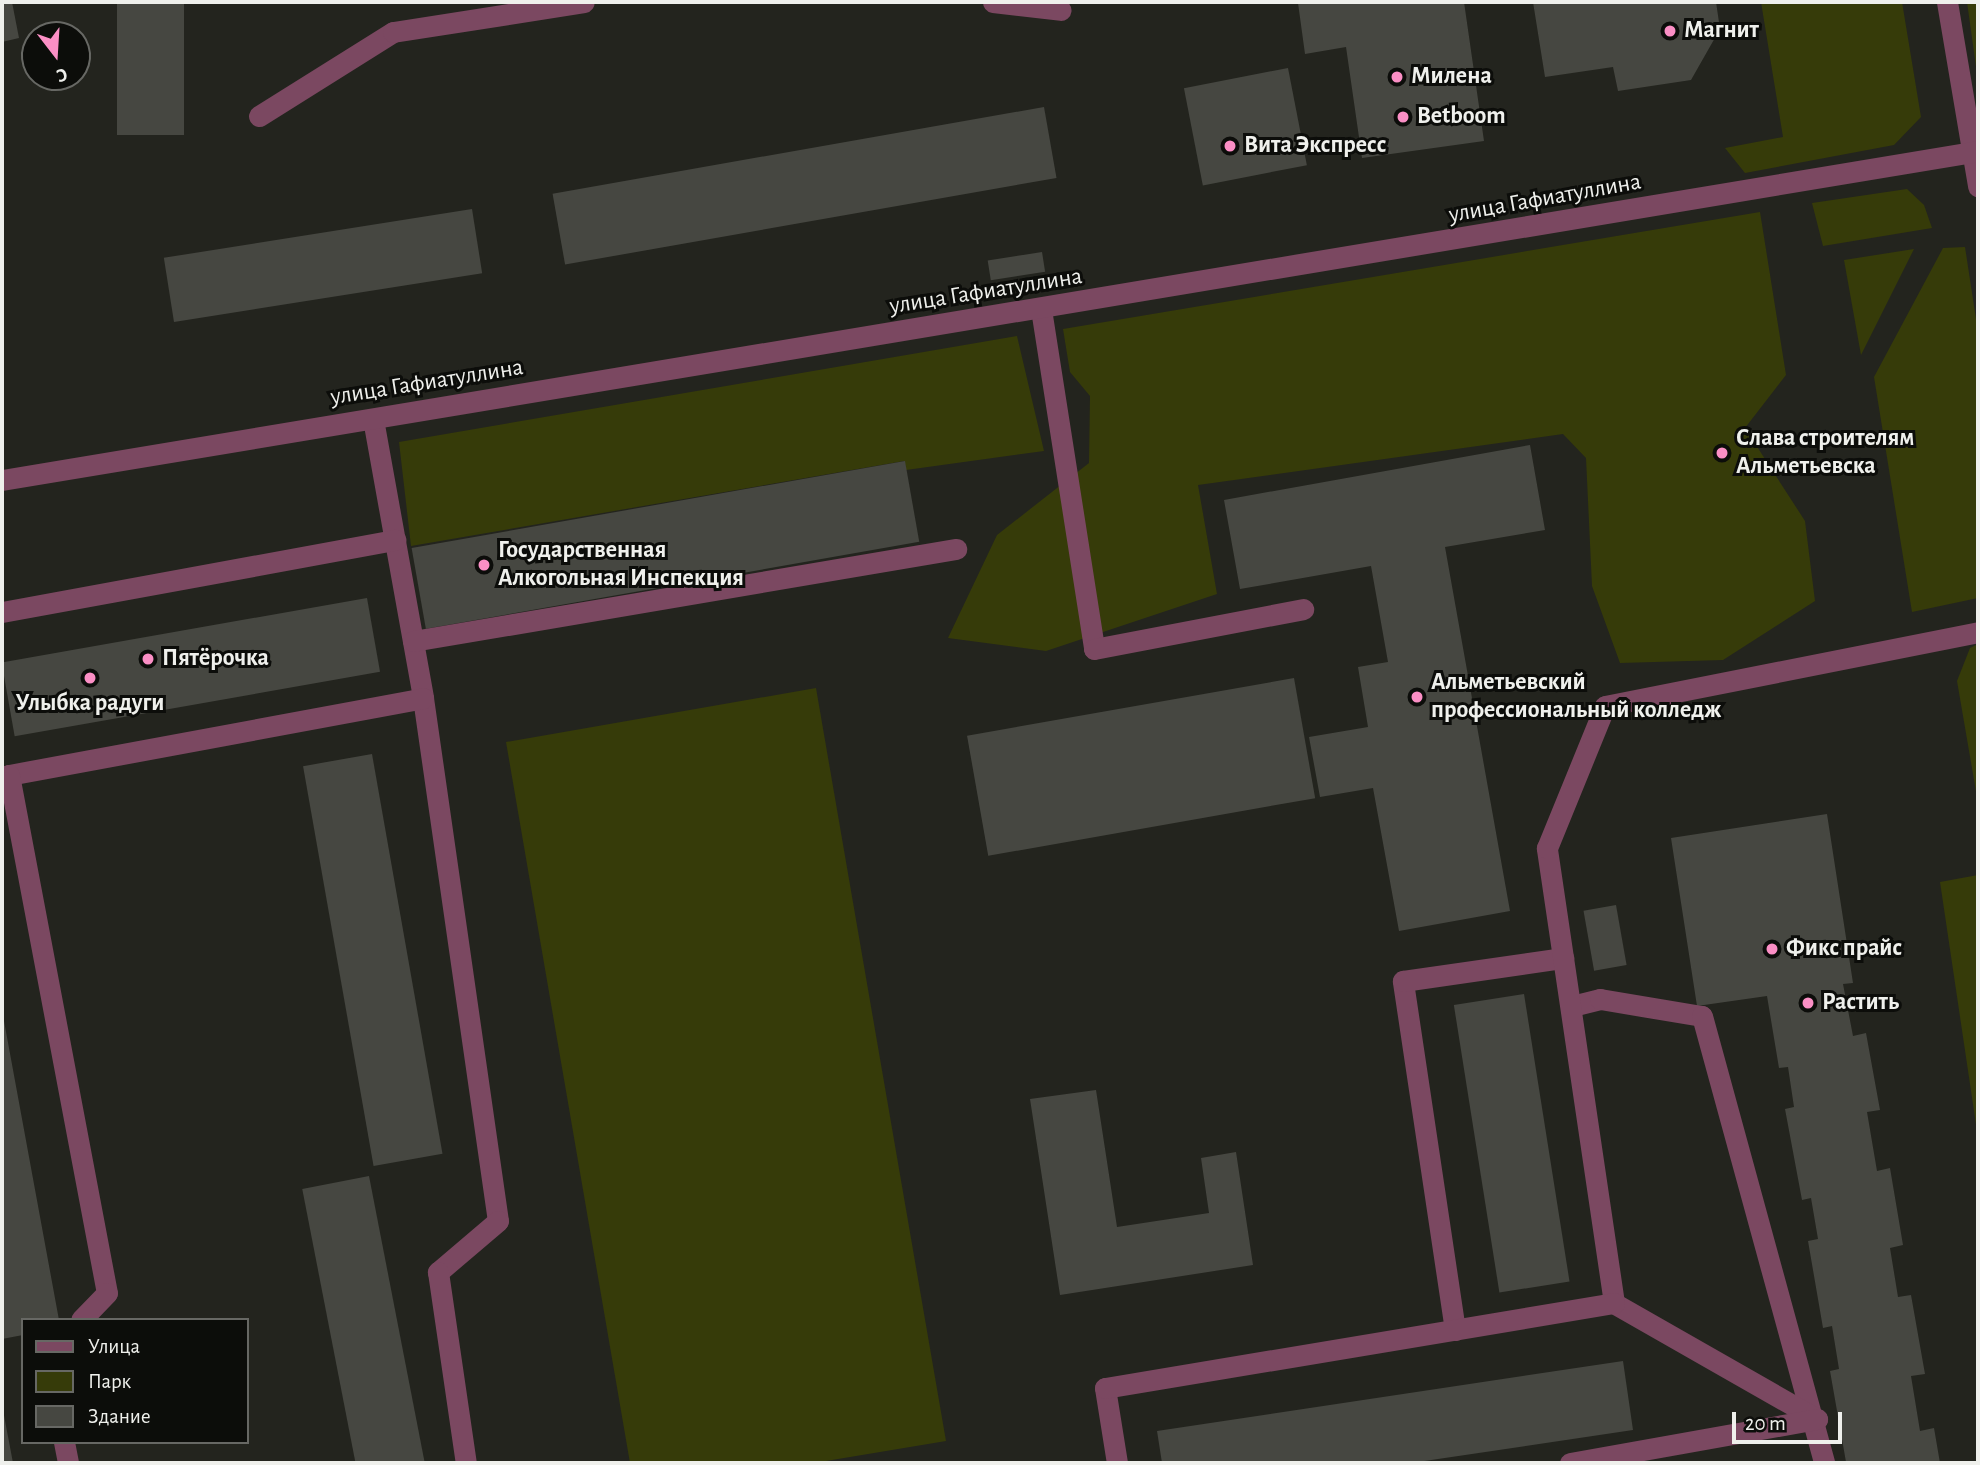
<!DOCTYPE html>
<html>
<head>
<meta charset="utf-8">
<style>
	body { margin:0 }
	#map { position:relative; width:1980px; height:1465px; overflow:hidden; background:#23241e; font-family:"Alegreya Sans",sans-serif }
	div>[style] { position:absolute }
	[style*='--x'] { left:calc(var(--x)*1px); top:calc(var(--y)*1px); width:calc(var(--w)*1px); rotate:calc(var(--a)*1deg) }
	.green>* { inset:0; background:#363b09 }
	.building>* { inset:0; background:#464741; transform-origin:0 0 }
	.minor>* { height:21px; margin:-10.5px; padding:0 10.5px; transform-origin:10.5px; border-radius:10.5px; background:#7b4861 }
	.dots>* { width:19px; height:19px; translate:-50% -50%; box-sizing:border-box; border:4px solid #0c0d0a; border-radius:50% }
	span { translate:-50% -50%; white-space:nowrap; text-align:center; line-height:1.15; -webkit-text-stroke:6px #0c0d0a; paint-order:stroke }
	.poi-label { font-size:24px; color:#eff0ec; font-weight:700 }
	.left { translate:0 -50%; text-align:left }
	.street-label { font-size:24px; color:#eff0ec }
	.frame { position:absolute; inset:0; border:4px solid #eff0ec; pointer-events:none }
	.legend { position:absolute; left:21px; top:1318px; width:228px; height:126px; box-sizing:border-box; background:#0c0d0a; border:2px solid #676864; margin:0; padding:9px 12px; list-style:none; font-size:21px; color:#eff0ec }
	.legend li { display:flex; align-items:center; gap:14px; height:35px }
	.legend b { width:35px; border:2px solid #676864 }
	.north { position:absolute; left:21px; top:21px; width:70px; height:70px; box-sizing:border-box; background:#0c0d0a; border:2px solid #676864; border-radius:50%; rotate:163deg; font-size:19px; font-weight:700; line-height:28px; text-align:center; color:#eff0ec }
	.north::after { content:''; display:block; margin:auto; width:24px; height:32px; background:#fb8fc5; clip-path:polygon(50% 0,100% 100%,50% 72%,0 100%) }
	.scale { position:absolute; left:1732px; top:1412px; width:110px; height:32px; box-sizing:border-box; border:4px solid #eff0ec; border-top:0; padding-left:9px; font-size:21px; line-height:24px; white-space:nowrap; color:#eff0ec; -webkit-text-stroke:5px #0c0d0a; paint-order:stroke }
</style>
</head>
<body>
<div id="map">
	<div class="green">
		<i style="clip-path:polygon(1761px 2px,1902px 2px,1921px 117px,1894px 145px,1745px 173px,1725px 148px,1783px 137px)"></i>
		<i style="clip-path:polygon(1967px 2px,1978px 2px,1978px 81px)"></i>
		<i style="clip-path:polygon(1907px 189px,1924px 205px,1932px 228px,1823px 246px,1812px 203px)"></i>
		<i style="clip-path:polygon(1760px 212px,1786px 375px,1745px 428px,1805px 521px,1815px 601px,1723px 660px,1620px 663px,1592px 586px,1586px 458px,1563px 434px,1198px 485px,1217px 594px,1046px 651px,948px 638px,997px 535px,1089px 463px,1090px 396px,1070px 372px,1063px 329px)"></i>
		<i style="clip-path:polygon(1965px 247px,1978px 332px,1978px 598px,1912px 612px,1874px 377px,1943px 248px)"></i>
		<i style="clip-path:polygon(1914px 249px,1861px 355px,1844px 260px)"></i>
		<i style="clip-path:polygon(1017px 336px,1044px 451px,906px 470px,904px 461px,411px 546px,399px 442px)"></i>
		<i style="clip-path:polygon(1978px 644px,1978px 803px,1957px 681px,1970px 648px)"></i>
		<i style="clip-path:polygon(816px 688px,946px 1441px,814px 1463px,630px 1463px,506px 742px)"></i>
		<i style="clip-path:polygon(1978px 875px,1978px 1138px,1940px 882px)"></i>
	</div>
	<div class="building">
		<i style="clip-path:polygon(2px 2px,12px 2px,19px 38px,2px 42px)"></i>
		<i style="left:117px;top:2px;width:67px;height:133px"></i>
		<i style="clip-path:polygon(1464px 2px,1484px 141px,1362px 158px,1346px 47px,1305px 54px,1298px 3px)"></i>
		<i style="clip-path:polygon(1533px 2px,1716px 2px,1720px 29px,1691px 80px,1618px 91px,1613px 67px,1545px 77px)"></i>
		<i style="left:1288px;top:68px;width:99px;height:106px;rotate:79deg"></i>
		<i style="left:1044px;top:107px;width:72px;height:499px;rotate:80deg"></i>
		<i style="left:472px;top:209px;width:65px;height:312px;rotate:81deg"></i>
		<i style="left:1042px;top:252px;width:20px;height:55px;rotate:81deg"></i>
		<i style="clip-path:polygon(1530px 445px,1545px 530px,1445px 547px,1510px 911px,1399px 931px,1373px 788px,1320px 797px,1309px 737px,1368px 727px,1358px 667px,1388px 662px,1371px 566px,1240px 589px,1224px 500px)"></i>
		<i style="left:905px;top:461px;width:82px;height:501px;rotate:80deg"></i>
		<i style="left:367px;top:598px;width:75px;height:371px;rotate:80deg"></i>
		<i style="left:1294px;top:678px;width:122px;height:332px;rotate:80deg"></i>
		<i style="left:372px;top:754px;width:406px;height:70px;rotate:80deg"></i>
		<i style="clip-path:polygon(1827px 814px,1853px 983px,1843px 984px,1853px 1036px,1866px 1033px,1880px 1110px,1867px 1112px,1877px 1171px,1890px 1168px,1903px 1245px,1890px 1248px,1898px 1297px,1911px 1295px,1925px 1374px,1911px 1376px,1920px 1431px,1934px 1428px,1940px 1463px,1846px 1462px,1830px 1371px,1839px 1369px,1832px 1326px,1823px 1328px,1808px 1241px,1818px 1239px,1811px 1198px,1802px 1200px,1785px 1109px,1794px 1107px,1788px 1067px,1779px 1068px,1767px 996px,1697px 1006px,1671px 838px)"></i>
		<i style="left:1616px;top:905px;width:61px;height:33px;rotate:80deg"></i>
		<i style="left:1524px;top:994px;width:291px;height:71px;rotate:81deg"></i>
		<i style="clip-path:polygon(2px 1010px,59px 1320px,23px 1320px,23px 1335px,2px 1339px)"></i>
		<i style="clip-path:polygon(1096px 1090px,1117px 1227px,1209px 1213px,1201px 1158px,1236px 1152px,1253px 1265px,1060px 1295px,1030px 1099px)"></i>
		<i style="left:369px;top:1176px;width:292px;height:68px;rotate:79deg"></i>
		<i style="clip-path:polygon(1623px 1361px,1633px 1430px,1411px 1463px,1162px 1463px,1157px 1431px)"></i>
		<i style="clip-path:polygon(2px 1410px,3px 1410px,13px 1463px,2px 1463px)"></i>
	</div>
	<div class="minor">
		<i style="--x:993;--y:2;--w:68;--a:6.7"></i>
		<i style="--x:1947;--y:2;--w:187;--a:80.4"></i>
		<i style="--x:259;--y:116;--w:158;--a:-32.1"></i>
		<i style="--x:393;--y:32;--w:193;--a:-8.9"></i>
		<i style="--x:1041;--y:309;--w:344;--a:81.1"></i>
		<i style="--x:1094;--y:649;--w:213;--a:-10.8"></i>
		<i style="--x:373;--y:419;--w:283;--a:79.8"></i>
		<i style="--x:423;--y:698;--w:528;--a:81.84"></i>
		<i style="--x:498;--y:1221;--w:79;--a:139.6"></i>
		<i style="--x:438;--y:1272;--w:193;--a:81.7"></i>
		<i style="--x:2;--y:480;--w:2003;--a:-9.45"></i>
		<i style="--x:2;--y:612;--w:400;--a:-10.4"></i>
		<i style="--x:413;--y:641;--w:551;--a:-9.62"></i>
		<i style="--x:9;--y:775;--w:421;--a:-10.5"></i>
		<i style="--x:2;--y:777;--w:7;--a:-16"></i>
		<i style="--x:9;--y:775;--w:527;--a:79.29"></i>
		<i style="--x:107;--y:1293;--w:37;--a:134"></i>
		<i style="--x:1572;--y:1006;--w:29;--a:-14"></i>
		<i style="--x:1600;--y:999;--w:103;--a:9.5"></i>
		<i style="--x:1702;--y:1016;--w:463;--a:74.7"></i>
		<i style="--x:1455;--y:1330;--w:353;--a:-98.5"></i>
		<i style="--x:1403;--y:981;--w:162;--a:-8.2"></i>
		<i style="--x:1817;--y:1419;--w:234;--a:-150.3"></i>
		<i style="--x:1614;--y:1303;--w:460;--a:-98.4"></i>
		<i style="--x:1547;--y:848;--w:153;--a:-67.8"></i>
		<i style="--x:1605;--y:706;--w:380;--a:-11.2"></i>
		<i style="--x:64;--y:1442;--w:21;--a:79"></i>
		<i style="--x:1117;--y:1463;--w:76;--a:-99.1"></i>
		<i style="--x:1105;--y:1388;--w:516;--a:-9.48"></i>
		<i style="--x:1570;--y:1463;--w:251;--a:-10.1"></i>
	</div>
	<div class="dots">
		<i style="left:1670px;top:31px;background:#fb8fc5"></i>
		<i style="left:1397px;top:77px;background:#fb8fc5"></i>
		<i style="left:1403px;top:117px;background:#fb8fc5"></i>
		<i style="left:1230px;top:146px;background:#fb8fc5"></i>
		<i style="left:1722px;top:453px;background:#fb8fc5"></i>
		<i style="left:484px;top:565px;background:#fb8fc5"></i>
		<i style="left:148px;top:659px;background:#fb8fc5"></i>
		<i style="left:90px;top:678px;background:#fb8fc5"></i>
		<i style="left:1417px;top:697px;background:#fb8fc5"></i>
		<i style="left:1772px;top:949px;background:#fb8fc5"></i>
		<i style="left:1808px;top:1003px;background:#fb8fc5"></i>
	</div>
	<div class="poi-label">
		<span class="left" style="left:1684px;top:31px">Магнит</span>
		<span class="left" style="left:1411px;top:77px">Милена</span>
		<span class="left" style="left:1417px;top:117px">Betboom</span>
		<span class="left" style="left:1244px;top:146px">Вита Экспресс</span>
		<span class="left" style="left:1736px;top:453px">Слава строителям<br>Альметьевска</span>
		<span class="left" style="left:498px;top:565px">Государственная<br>Алкогольная Инспекция</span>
		<span class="left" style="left:162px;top:659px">Пятёрочка</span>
		<span class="left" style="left:1431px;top:697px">Альметьевский<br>профессиональный колледж</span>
		<span style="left:90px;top:704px">Улыбка радуги</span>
		<span class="left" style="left:1786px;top:949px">Фикс прайс</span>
		<span class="left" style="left:1822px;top:1003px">Растить</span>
	</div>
	<div class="street-label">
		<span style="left:1545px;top:199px;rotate:-10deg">улица Гафиатуллина</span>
		<span style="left:986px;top:292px;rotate:-9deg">улица Гафиатуллина</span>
		<span style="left:427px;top:383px;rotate:-9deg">улица Гафиатуллина</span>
	</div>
	<div class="frame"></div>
	<ul class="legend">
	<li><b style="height:9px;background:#7b4861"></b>Улица</li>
	<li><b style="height:19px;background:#363b09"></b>Парк</li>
	<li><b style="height:19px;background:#464741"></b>Здание</li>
	</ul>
	<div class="north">С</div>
	<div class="scale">20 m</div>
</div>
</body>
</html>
